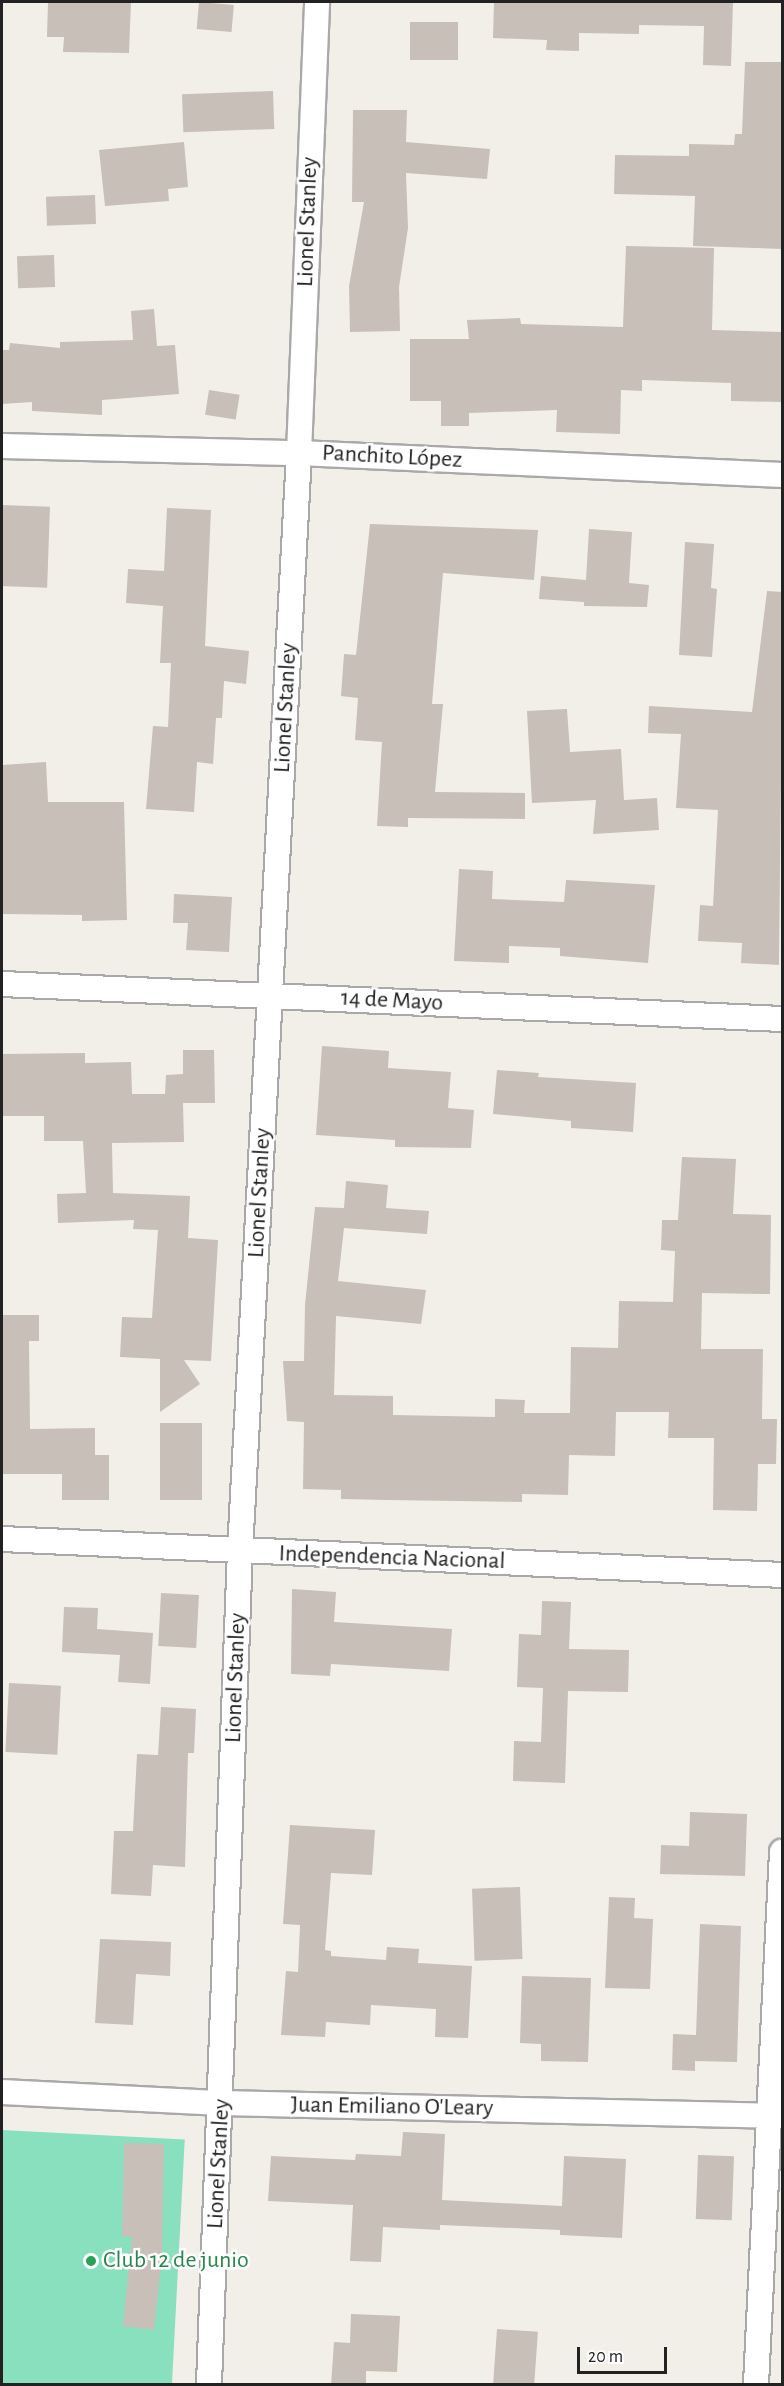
<!DOCTYPE html>
<html>
<head>
<meta charset="utf-8">
<style>
	body { margin:0 }
	#map { position:relative; width:784px; height:2386px; overflow:hidden; background:#f2efe9; font-family:"Alegreya Sans",sans-serif }
	div>[style] { position:absolute }
	[style*='--x'] { left:calc(var(--x)*1px); top:calc(var(--y)*1px); width:calc(var(--w)*1px); rotate:calc(var(--a)*1deg) }
	.pitch>* { inset:0; background:#88e0be; transform-origin:0 0 }
	.building>* { inset:0; background:#c7bfb8; transform-origin:0 0 }
	.roads { filter:drop-shadow(2px 0 #a9a9a9) drop-shadow(-2px 0 #a9a9a9) drop-shadow(0 2px #a9a9a9) drop-shadow(0 -2px #a9a9a9) }
	.minor>* { height:24px; margin:-12px; padding:0 12px; transform-origin:12px; border-radius:12px; background:#fff }
	.dots>* { width:16px; height:16px; translate:-50% -50%; box-sizing:border-box; border:3px solid #fff; border-radius:50% }
	span { translate:-50% -50%; white-space:nowrap; text-align:center; line-height:1.15; -webkit-text-stroke:5px #fff; paint-order:stroke }
	.street-label { font-size:24px; color:#222 }
	.leisure-label { font-size:24px; color:#27864d }
	.left { translate:0 -50%; text-align:left }
	.frame { position:absolute; inset:0; border:3px solid #222; pointer-events:none }
	.scale { position:absolute; left:577px; top:2347px; width:90px; height:27px; box-sizing:border-box; border:3px solid #222; border-top:0; padding-left:8px; font-size:18px; line-height:21px; white-space:nowrap; color:#222; -webkit-text-stroke:4px #fff; paint-order:stroke }
</style>
</head>
<body>
<div id="map">
	<div class="pitch">
		<i style="left:2px;top:2130px;width:183px;height:254px;rotate:3deg"></i>
	</div>
	<div class="building">
		<i style="clip-path:polygon(48px 2px,131px 2px,129px 53px,63px 52px,64px 37px,47px 37px)"></i>
		<i style="left:199px;top:2px;width:35px;height:27px;rotate:5deg"></i>
		<i style="clip-path:polygon(494px 2px,733px 2px,731px 66px,703px 65px,704px 26px,639px 25px,639px 34px,579px 33px,579px 51px,546px 50px,547px 40px,493px 38px)"></i>
		<i style="left:410px;top:22px;width:48px;height:38px"></i>
		<i style="clip-path:polygon(745px 62px,783px 62px,783px 249px,693px 246px,695px 196px,614px 194px,615px 155px,689px 156px,689px 144px,734px 145px,735px 134px,742px 134px)"></i>
		<i style="left:273px;top:91px;width:38px;height:91px;rotate:88deg"></i>
		<i style="clip-path:polygon(353px 110px,407px 110px,406px 142px,490px 149px,487px 179px,406px 173px,408px 228px,399px 287px,400px 331px,350px 332px,349px 286px,364px 202px,352px 202px)"></i>
		<i style="clip-path:polygon(184px 142px,188px 187px,168px 189px,169px 201px,105px 206px,99px 150px)"></i>
		<i style="left:95px;top:195px;width:29px;height:49px;rotate:88deg"></i>
		<i style="clip-path:polygon(626px 246px,714px 248px,712px 330px,783px 332px,783px 402px,731px 401px,731px 383px,642px 380px,642px 391px,621px 390px,620px 434px,556px 432px,557px 410px,469px 413px,469px 426px,441px 426px,441px 401px,410px 401px,410px 339px,469px 339px,467px 320px,520px 318px,521px 324px,623px 327px)"></i>
		<i style="left:54px;top:255px;width:32px;height:37px;rotate:88deg"></i>
		<i style="clip-path:polygon(154px 309px,157px 346px,175px 345px,179px 394px,102px 400px,102px 415px,32px 411px,32px 402px,2px 404px,2px 350px,9px 350px,10px 343px,60px 348px,60px 342px,133px 340px,131px 311px)"></i>
		<i style="left:209px;top:390px;width:31px;height:25px;rotate:9deg"></i>
		<i style="left:2px;top:505px;width:48px;height:81px;rotate:2deg"></i>
		<i style="clip-path:polygon(167px 508px,211px 510px,205px 646px,249px 651px,246px 684px,224px 681px,222px 718px,216px 718px,213px 764px,197px 762px,194px 812px,146px 809px,153px 726px,168px 727px,171px 663px,160px 663px,163px 606px,126px 603px,128px 569px,164px 571px)"></i>
		<i style="clip-path:polygon(370px 524px,538px 530px,534px 580px,443px 573px,432px 704px,443px 704px,435px 792px,525px 793px,525px 819px,408px 818px,408px 827px,377px 826px,382px 742px,355px 740px,358px 698px,341px 696px,344px 654px,356px 655px)"></i>
		<i style="clip-path:polygon(589px 529px,632px 532px,629px 583px,649px 585px,647px 607px,584px 606px,584px 602px,539px 599px,541px 576px,586px 580px)"></i>
		<i style="clip-path:polygon(685px 542px,714px 544px,711px 588px,717px 589px,712px 657px,679px 655px)"></i>
		<i style="clip-path:polygon(767px 591px,783px 592px,779px 965px,741px 963px,742px 943px,698px 941px,700px 905px,713px 906px,718px 810px,676px 808px,681px 734px,648px 733px,649px 706px,752px 712px)"></i>
		<i style="clip-path:polygon(567px 709px,570px 752px,621px 749px,624px 800px,657px 798px,659px 830px,593px 834px,596px 800px,532px 803px,527px 711px)"></i>
		<i style="clip-path:polygon(46px 762px,48px 802px,124px 802px,127px 920px,82px 921px,82px 915px,3px 914px,2px 765px)"></i>
		<i style="clip-path:polygon(459px 869px,493px 871px,492px 899px,564px 902px,566px 880px,655px 885px,648px 963px,560px 956px,560px 948px,509px 946px,509px 963px,454px 961px)"></i>
		<i style="clip-path:polygon(174px 894px,232px 897px,229px 952px,186px 950px,188px 923px,173px 923px)"></i>
		<i style="clip-path:polygon(322px 1046px,389px 1051px,388px 1068px,451px 1072px,448px 1108px,474px 1110px,471px 1148px,395px 1147px,395px 1140px,316px 1135px)"></i>
		<i style="clip-path:polygon(183px 1050px,214px 1050px,215px 1103px,183px 1103px,184px 1142px,112px 1143px,113px 1193px,190px 1196px,188px 1238px,218px 1240px,211px 1361px,184px 1360px,200px 1384px,160px 1412px,160px 1359px,120px 1357px,122px 1317px,152px 1318px,158px 1230px,133px 1229px,134px 1220px,58px 1223px,57px 1194px,86px 1193px,83px 1141px,44px 1141px,44px 1116px,2px 1116px,2px 1054px,85px 1053px,85px 1063px,131px 1062px,132px 1094px,165px 1094px,166px 1075px,183px 1074px)"></i>
		<i style="clip-path:polygon(497px 1070px,539px 1073px,538px 1077px,636px 1083px,633px 1132px,571px 1128px,571px 1121px,493px 1114px)"></i>
		<i style="clip-path:polygon(682px 1157px,736px 1159px,733px 1214px,771px 1215px,770px 1294px,702px 1293px,701px 1349px,763px 1349px,762px 1419px,777px 1419px,776px 1464px,758px 1464px,757px 1511px,713px 1510px,714px 1438px,668px 1438px,669px 1412px,616px 1412px,615px 1456px,569px 1455px,568px 1495px,522px 1494px,522px 1502px,386px 1500px,341px 1499px,341px 1490px,303px 1489px,304px 1422px,287px 1421px,283px 1361px,304px 1361px,305px 1305px,315px 1207px,344px 1208px,346px 1181px,388px 1185px,386px 1208px,429px 1211px,427px 1234px,344px 1228px,338px 1281px,426px 1290px,421px 1324px,336px 1316px,334px 1395px,393px 1396px,393px 1415px,495px 1417px,495px 1399px,525px 1400px,524px 1413px,570px 1413px,571px 1347px,618px 1348px,619px 1301px,673px 1302px,675px 1251px,661px 1250px,662px 1220px,678px 1220px)"></i>
		<i style="clip-path:polygon(2px 1315px,39px 1315px,39px 1341px,29px 1341px,30px 1429px,95px 1428px,95px 1455px,109px 1455px,109px 1500px,62px 1500px,62px 1474px,2px 1474px)"></i>
		<i style="left:160px;top:1423px;width:42px;height:77px"></i>
		<i style="clip-path:polygon(292px 1589px,336px 1592px,334px 1622px,452px 1629px,449px 1671px,331px 1664px,330px 1676px,291px 1674px)"></i>
		<i style="left:161px;top:1593px;width:38px;height:53px;rotate:3deg"></i>
		<i style="clip-path:polygon(542px 1601px,571px 1602px,569px 1649px,629px 1650px,628px 1692px,568px 1691px,565px 1783px,513px 1781px,514px 1741px,541px 1742px,543px 1688px,517px 1687px,519px 1634px,541px 1635px)"></i>
		<i style="clip-path:polygon(64px 1607px,98px 1608px,97px 1629px,153px 1633px,150px 1684px,118px 1682px,120px 1655px,62px 1652px)"></i>
		<i style="left:9px;top:1683px;width:52px;height:69px;rotate:3deg"></i>
		<i style="clip-path:polygon(161px 1707px,196px 1709px,194px 1753px,188px 1753px,185px 1867px,153px 1865px,151px 1896px,111px 1894px,114px 1831px,133px 1831px,137px 1754px,158px 1755px)"></i>
		<i style="clip-path:polygon(690px 1812px,747px 1814px,745px 1876px,660px 1874px,661px 1845px,689px 1846px)"></i>
		<i style="clip-path:polygon(290px 1825px,375px 1830px,372px 1875px,331px 1873px,325px 1950px,331px 1951px,331px 1956px,386px 1960px,387px 1947px,419px 1949px,418px 1963px,472px 1966px,468px 2038px,435px 2037px,436px 2009px,371px 2005px,370px 2025px,326px 2022px,325px 2037px,281px 2035px,286px 1971px,298px 1972px,300px 1925px,283px 1924px)"></i>
		<i style="left:520px;top:1887px;width:72px;height:48px;rotate:88deg"></i>
		<i style="clip-path:polygon(609px 1897px,635px 1898px,634px 1918px,653px 1919px,650px 1989px,605px 1988px)"></i>
		<i style="clip-path:polygon(700px 1924px,741px 1926px,737px 2062px,695px 2061px,695px 2071px,672px 2070px,673px 2034px,696px 2035px)"></i>
		<i style="clip-path:polygon(100px 1939px,171px 1942px,170px 1976px,136px 1974px,133px 2025px,95px 2023px)"></i>
		<i style="clip-path:polygon(522px 1976px,591px 1978px,588px 2062px,541px 2061px,541px 2044px,520px 2043px)"></i>
		<i style="clip-path:polygon(403px 2132px,445px 2134px,442px 2200px,562px 2206px,564px 2156px,626px 2159px,622px 2238px,560px 2235px,560px 2230px,440px 2225px,440px 2230px,383px 2227px,381px 2262px,350px 2261px,353px 2205px,268px 2201px,271px 2156px,355px 2160px,356px 2154px,401px 2156px)"></i>
		<i style="clip-path:polygon(124px 2143px,164px 2144px,162px 2256px,154px 2330px,123px 2326px,132px 2237px,122px 2236px)"></i>
		<i style="left:698px;top:2155px;width:36px;height:64px;rotate:2deg"></i>
		<i style="clip-path:polygon(351px 2314px,400px 2316px,397px 2372px,366px 2371px,366px 2385px,331px 2385px,334px 2342px,350px 2343px)"></i>
		<i style="left:497px;top:2329px;width:41px;height:56px;rotate:4deg"></i>
	</div>
	<div class="roads">
		<div class="minor">
			<i style="--x:2;--y:446;--w:297;--a:1.4"></i>
			<i style="--x:299;--y:453;--w:484;--a:2.6"></i>
			<i style="--x:2;--y:984;--w:781;--a:2.57"></i>
			<i style="--x:2;--y:1539;--w:781;--a:2.64"></i>
			<i style="--x:2;--y:2092;--w:220;--a:2.9"></i>
			<i style="--x:222;--y:2103;--w:560;--a:1.33"></i>
			<i style="--x:209;--y:2384;--w:834;--a:-87.87"></i>
			<i style="--x:240;--y:1551;--w:1100;--a:-86.92"></i>
			<i style="--x:299;--y:453;--w:451;--a:-87.7"></i>
			<i style="--x:756;--y:2384;--w:533;--a:-87.2"></i>
		</div>
	</div>
	<div class="dots">
		<i style="left:91px;top:2261px;background:#2e9e5b"></i>
	</div>
	<div class="street-label">
		<span style="left:308px;top:222px;rotate:-88deg">Lionel Stanley</span>
		<span style="left:392px;top:457px;rotate:3deg">Panchito López</span>
		<span style="left:286px;top:708px;rotate:-87deg">Lionel Stanley</span>
		<span style="left:392px;top:1001px;rotate:3deg">14 de Mayo</span>
		<span style="left:260px;top:1193px;rotate:-87deg">Lionel Stanley</span>
		<span style="left:392px;top:1558px;rotate:2deg">Independencia Nacional</span>
		<span style="left:236px;top:1678px;rotate:-88deg">Lionel Stanley</span>
		<span style="left:392px;top:2107px;rotate:1deg">Juan Emiliano O'Leary</span>
		<span style="left:219px;top:2164px;rotate:-87deg">Lionel Stanley</span>
	</div>
	<div class="leisure-label">
		<span class="left" style="left:103px;top:2261px">Club 12 de junio</span>
	</div>
	<div class="frame"></div>
	<div class="scale">20 m</div>
</div>
</body>
</html>
